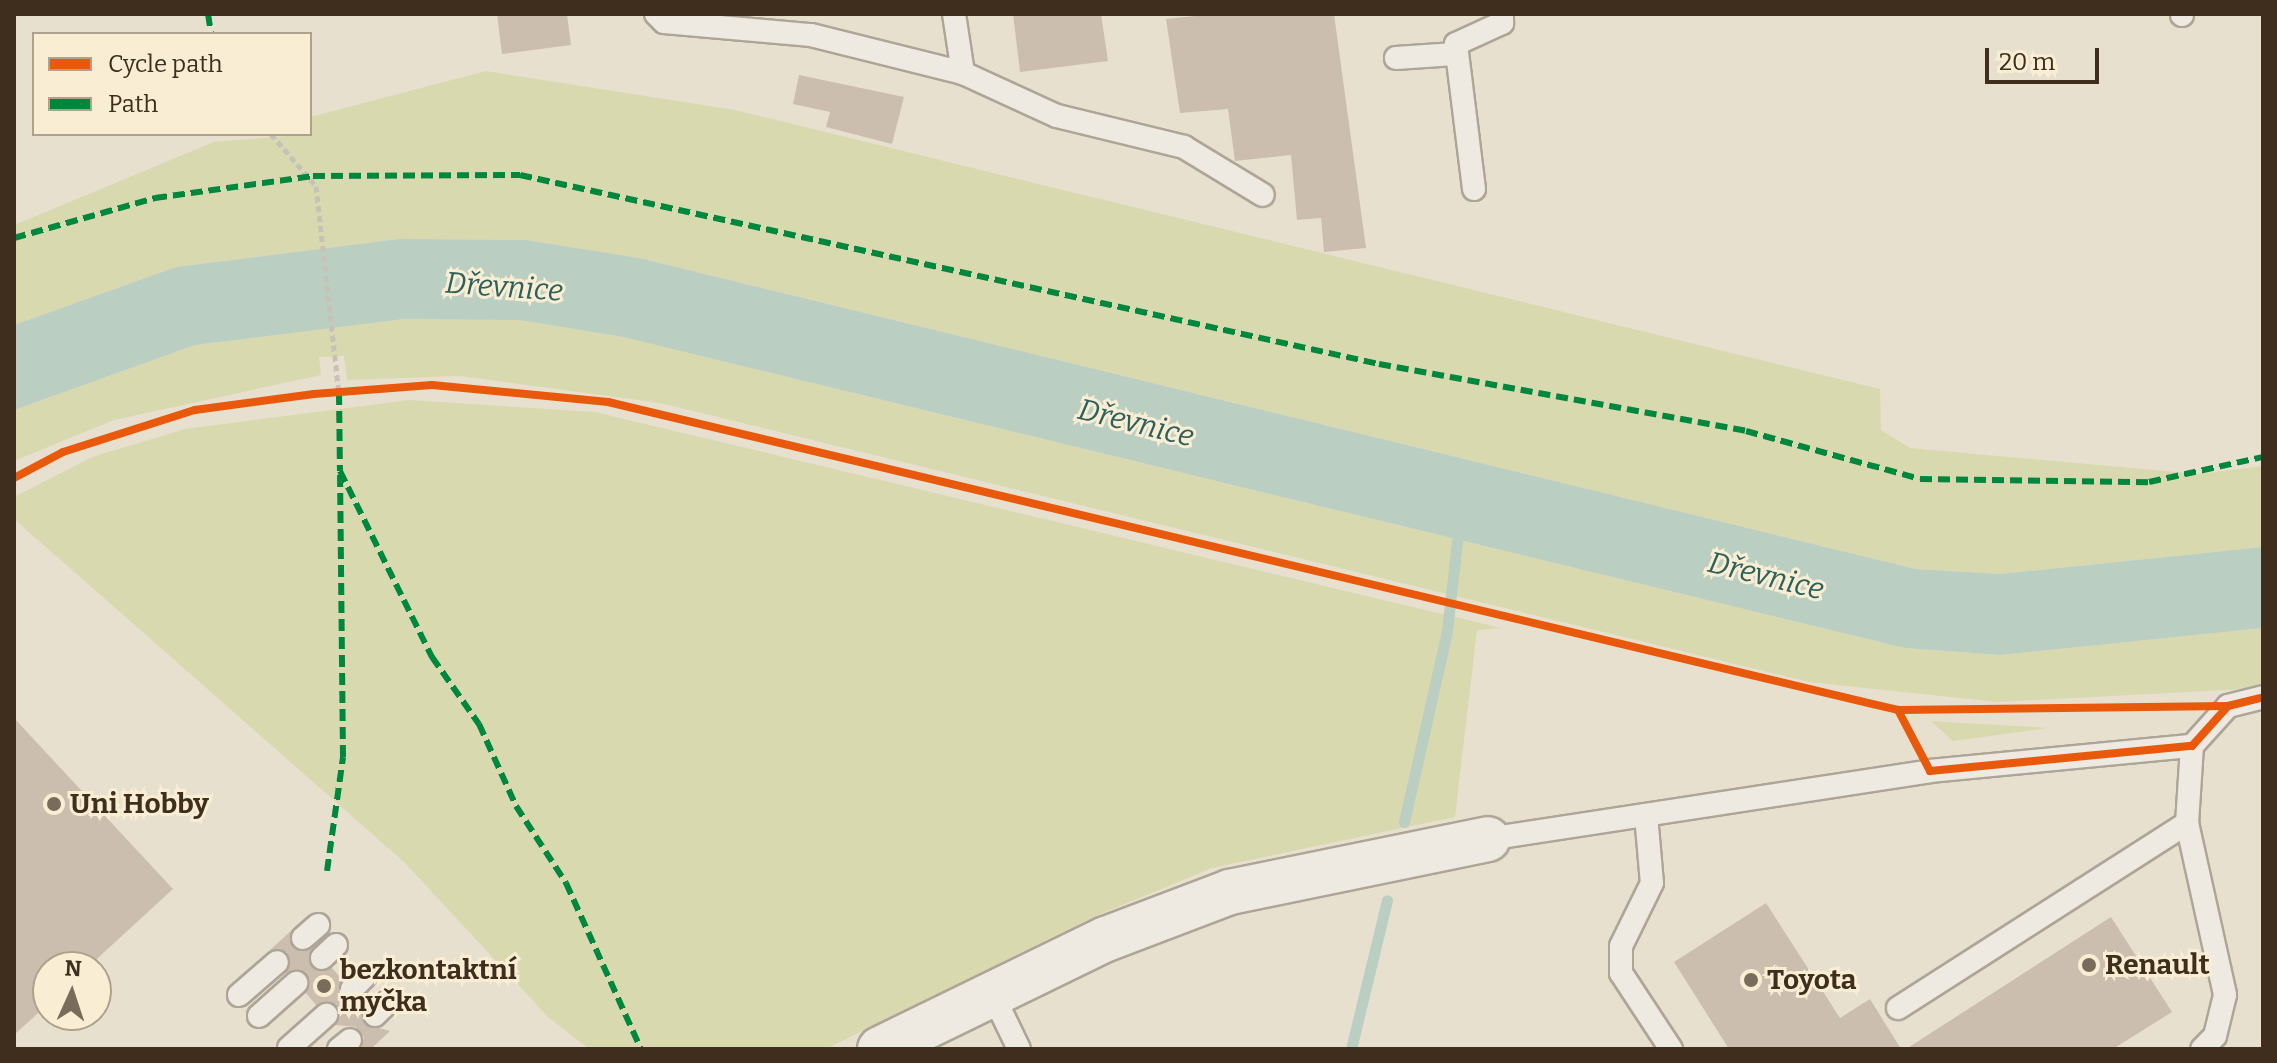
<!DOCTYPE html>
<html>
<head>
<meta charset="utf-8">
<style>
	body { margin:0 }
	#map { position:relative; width:2277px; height:1063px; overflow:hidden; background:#e8e0ce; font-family:Bitter,serif }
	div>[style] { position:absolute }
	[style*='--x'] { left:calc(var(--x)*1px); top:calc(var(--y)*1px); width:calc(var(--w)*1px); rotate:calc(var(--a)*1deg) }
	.green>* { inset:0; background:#d9d9af }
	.water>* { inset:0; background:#bacec1 }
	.stream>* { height:11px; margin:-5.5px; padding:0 5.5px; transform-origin:5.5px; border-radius:5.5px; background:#bacec1 }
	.building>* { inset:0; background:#ccbeaf }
	.path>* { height:5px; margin-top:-2.5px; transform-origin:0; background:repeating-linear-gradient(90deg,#c8c1b7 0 6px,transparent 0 10px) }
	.roads { filter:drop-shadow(2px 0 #ada597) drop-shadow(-2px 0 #ada597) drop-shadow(0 2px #ada597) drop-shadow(0 -2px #ada597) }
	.service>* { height:22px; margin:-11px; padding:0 11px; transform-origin:11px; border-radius:11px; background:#efeae1 }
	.minor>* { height:44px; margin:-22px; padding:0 22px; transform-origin:22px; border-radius:22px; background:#efeae1 }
	.quiet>* { height:6px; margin-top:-3px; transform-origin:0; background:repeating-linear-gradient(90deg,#00873e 0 12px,transparent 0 18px) }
	.cycleway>* { height:8px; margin:-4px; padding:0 4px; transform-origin:4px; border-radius:4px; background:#e8590c }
	.dots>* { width:22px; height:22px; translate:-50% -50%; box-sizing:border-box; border:4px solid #f9eed4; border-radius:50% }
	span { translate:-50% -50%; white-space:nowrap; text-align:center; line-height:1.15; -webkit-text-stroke:6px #f9eed4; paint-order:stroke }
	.poi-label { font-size:28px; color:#3f2d1d; font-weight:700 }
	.left { translate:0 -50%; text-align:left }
	.water-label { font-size:30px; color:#2b605c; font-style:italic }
	.frame { position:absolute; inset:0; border:16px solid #3f2d1d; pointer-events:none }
	.legend { position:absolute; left:32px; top:32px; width:280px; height:104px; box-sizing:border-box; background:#f9eed4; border:2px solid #afa18b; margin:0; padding:10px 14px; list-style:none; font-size:24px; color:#3f2d1d }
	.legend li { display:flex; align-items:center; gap:16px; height:40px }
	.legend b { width:40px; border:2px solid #afa18b }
	.north { position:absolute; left:32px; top:951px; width:80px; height:80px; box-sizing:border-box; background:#f9eed4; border:2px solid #afa18b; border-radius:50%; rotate:3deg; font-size:22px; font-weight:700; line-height:32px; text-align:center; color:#3f2d1d }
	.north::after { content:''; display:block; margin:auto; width:28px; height:36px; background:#7a6c5b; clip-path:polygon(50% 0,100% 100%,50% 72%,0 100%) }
	.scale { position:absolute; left:1985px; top:48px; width:114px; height:36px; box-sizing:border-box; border:4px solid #3f2d1d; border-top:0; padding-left:10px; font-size:24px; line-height:28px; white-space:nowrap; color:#3f2d1d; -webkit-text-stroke:6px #f9eed4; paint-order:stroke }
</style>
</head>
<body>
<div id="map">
	<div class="green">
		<i style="clip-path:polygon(486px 71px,735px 110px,1880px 389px,1881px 430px,1910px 448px,2198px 474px,2263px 466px,2263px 547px,2000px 574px,1916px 569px,639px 258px,526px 240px,399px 239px,176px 267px,14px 325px,14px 225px,214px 142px,310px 134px,310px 117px)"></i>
		<i style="clip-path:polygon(404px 319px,519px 320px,623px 337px,1905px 648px,2000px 655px,2263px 628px,2263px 688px,1997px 702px,1809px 682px,660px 403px,460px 376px,347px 380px,344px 356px,319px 357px,321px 375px,114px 420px,14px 461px,14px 410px,195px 345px)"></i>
		<i style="clip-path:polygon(409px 400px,595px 412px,1501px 628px,1477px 630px,1455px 817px,1212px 868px,1091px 918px,826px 1049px,589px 1049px,549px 1018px,404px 862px,14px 519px,14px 497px,92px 457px,185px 429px)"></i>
		<i style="clip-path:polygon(1931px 721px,2049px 728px,1953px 741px)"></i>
	</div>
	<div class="water">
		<i style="clip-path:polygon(399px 239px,526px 240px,639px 258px,1916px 569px,2000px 574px,2263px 547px,2263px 628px,2000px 655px,1905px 648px,623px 337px,519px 320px,404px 319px,195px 345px,14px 410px,14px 325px,176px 267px)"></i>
	</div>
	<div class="stream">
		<i style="--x:1404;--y:822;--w:196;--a:-77.3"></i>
		<i style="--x:1447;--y:631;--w:108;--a:-83.6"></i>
		<i style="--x:1351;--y:1049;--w:153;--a:-76.4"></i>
	</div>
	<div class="building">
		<i style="clip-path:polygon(497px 14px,567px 14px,571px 45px,502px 54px)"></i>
		<i style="clip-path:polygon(1013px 14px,1101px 14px,1108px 61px,1020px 72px)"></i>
		<i style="clip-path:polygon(1215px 14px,1334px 14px,1366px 248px,1324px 252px,1321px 218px,1297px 220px,1291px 155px,1235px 161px,1228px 109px,1180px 113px,1166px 19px)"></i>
		<i style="clip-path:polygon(799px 75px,904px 97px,892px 144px,826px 127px,830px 112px,793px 104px)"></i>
		<i style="clip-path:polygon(14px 718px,173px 889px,88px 967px,48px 967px,48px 1004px,14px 1035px)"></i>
		<i style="clip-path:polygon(1766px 903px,1840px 1018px,1870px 999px,1901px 1049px,1729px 1049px,1674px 962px)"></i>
		<i style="clip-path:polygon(2111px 917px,2172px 1012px,2113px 1049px,1906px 1049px)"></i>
		<i style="clip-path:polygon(292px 930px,293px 948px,312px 949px,312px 968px,332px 968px,342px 979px,342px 998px,366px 1004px,365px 1024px,390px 1031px,371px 1049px,360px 1049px,364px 1037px,356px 1027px,336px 1025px,336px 1005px,316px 1005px,306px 993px,306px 973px,286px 973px,287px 952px,270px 950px)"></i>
	</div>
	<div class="path">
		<i style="--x:271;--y:134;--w:69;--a:49.1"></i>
		<i style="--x:316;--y:186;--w:208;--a:83.7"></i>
	</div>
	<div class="roads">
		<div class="service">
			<i style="--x:656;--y:14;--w:11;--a:45"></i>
			<i style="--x:664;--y:22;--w:148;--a:5.1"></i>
			<i style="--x:811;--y:35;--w:157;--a:14"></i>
			<i style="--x:963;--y:73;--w:103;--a:24.6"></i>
			<i style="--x:1057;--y:116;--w:131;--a:13.7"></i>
			<i style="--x:1184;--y:147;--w:92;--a:31.3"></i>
			<i style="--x:954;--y:14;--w:60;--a:81.3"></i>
			<i style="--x:2182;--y:14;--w:1;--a:90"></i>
			<i style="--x:1396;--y:58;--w:59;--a:-3.9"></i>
			<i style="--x:1474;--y:189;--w:146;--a:-97.1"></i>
			<i style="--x:1456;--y:44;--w:51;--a:-24.5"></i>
			<i style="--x:1502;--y:23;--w:9;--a:-90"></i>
			<i style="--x:2192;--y:746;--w:77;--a:93.7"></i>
			<i style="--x:2187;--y:823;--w:176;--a:77.5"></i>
			<i style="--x:2225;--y:995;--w:42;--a:103.7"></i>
			<i style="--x:2215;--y:1036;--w:18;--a:135"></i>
			<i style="--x:1646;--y:815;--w:68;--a:85"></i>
			<i style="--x:1652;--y:883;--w:70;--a:116.2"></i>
			<i style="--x:1621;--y:946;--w:27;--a:90"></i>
			<i style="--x:1621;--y:973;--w:91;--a:56.7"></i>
			<i style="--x:1488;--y:839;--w:447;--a:-8.7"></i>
			<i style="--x:1930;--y:771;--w:263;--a:-5.5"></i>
			<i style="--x:2192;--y:746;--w:54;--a:-48"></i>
			<i style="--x:2228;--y:706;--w:36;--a:-14"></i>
			<i style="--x:303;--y:938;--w:20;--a:-41"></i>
			<i style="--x:322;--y:958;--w:19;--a:-43"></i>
			<i style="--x:352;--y:989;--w:18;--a:-45"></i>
			<i style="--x:239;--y:995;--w:50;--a:-41"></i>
			<i style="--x:993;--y:995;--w:60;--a:64.3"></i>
			<i style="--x:1898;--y:1008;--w:343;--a:-32.6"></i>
			<i style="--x:375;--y:1015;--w:20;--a:-45"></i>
			<i style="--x:259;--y:1016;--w:50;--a:-41.7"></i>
			<i style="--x:289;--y:1048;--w:50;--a:-41.7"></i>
			<i style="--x:339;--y:1049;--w:14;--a:-39"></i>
		</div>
		<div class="minor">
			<i style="--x:880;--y:1049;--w:251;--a:-26"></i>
			<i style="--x:1106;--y:939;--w:133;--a:-20.8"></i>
			<i style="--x:1230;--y:892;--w:263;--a:-11.6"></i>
		</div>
	</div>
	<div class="quiet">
		<i style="--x:208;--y:14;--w:20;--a:81"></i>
		<i style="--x:14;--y:238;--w:147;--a:-15.8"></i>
		<i style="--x:155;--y:198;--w:160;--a:-7.9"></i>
		<i style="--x:313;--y:176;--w:207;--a:-0.3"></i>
		<i style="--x:520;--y:175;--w:880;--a:12.41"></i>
		<i style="--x:1379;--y:364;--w:373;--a:10.3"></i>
		<i style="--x:1746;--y:431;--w:180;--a:15.4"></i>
		<i style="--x:1920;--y:479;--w:229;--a:0.8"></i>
		<i style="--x:2149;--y:482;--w:117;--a:-12.4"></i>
		<i style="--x:339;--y:393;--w:78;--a:89.3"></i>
		<i style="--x:340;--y:471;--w:208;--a:63.7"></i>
		<i style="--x:432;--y:657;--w:82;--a:55"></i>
		<i style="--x:479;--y:724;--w:90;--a:65.7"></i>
		<i style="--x:516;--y:806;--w:92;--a:57"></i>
		<i style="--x:566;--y:883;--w:182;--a:65.7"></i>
		<i style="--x:327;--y:871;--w:115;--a:-82"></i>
		<i style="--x:343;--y:757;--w:282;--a:-90.6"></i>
	</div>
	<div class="cycleway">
		<i style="--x:14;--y:478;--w:55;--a:-28"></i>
		<i style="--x:63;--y:452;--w:139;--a:-17.7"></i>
		<i style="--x:195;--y:410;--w:120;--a:-7.7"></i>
		<i style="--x:314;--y:394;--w:118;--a:-4.4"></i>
		<i style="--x:432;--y:385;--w:177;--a:5.5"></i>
		<i style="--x:608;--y:402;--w:1326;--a:13.43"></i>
		<i style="--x:1898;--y:710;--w:330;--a:-0.7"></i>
		<i style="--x:2228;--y:706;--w:36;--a:-14"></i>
		<i style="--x:1898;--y:710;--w:69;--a:62.3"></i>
		<i style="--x:1930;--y:771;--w:263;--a:-5.5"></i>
		<i style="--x:2192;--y:746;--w:54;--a:-48"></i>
	</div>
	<div class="dots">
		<i style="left:54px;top:804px;background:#7a6c5b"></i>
		<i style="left:2089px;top:965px;background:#7a6c5b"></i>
		<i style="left:1751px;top:980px;background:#7a6c5b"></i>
		<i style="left:324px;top:986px;background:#7a6c5b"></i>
	</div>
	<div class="poi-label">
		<span class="left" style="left:70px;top:804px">Uni Hobby</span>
		<span class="left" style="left:2105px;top:965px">Renault</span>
		<span class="left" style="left:340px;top:986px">bezkontaktní<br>myčka</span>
		<span class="left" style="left:1767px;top:980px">Toyota</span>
	</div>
	<div class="water-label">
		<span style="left:504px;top:287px;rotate:4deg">Dřevnice</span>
		<span style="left:1136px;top:423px;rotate:14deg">Dřevnice</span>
		<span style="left:1766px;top:576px;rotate:14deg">Dřevnice</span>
	</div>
	<div class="frame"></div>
	<ul class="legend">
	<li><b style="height:10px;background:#e8590c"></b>Cycle path</li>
	<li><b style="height:10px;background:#00873e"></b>Path</li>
	</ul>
	<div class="north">N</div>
	<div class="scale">20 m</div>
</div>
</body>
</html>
